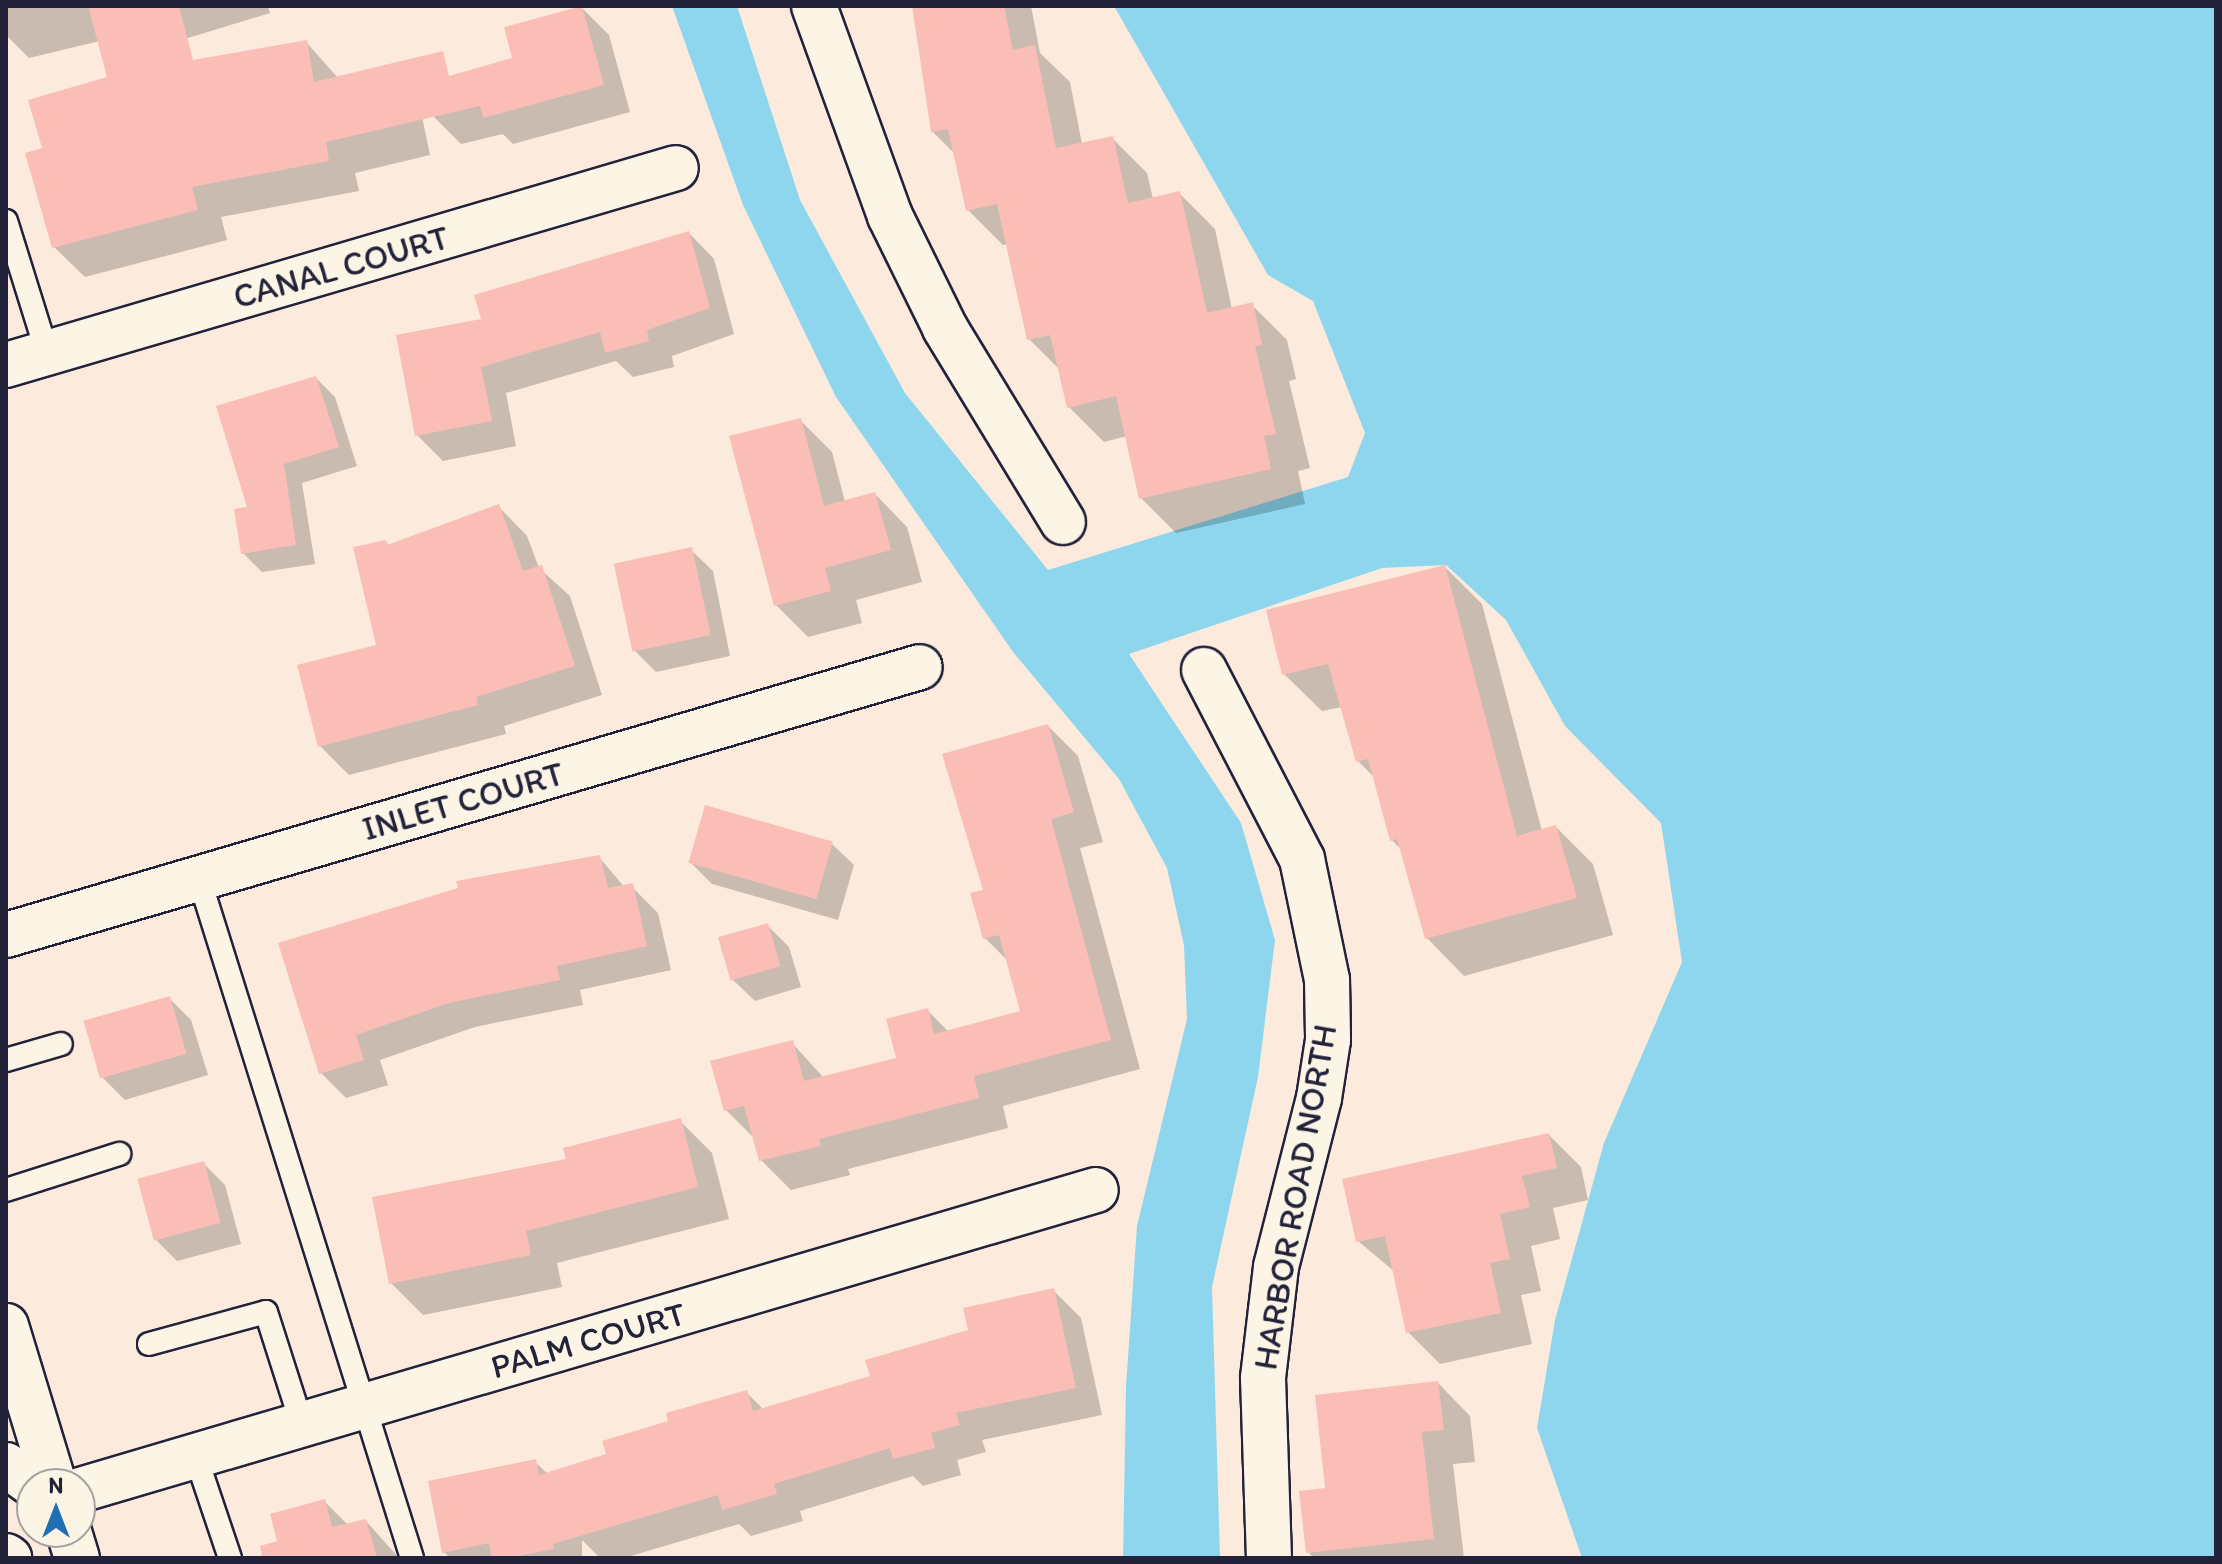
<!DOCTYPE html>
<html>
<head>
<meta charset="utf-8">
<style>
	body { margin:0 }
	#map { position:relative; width:2222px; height:1564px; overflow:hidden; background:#fceadc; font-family:Itim,sans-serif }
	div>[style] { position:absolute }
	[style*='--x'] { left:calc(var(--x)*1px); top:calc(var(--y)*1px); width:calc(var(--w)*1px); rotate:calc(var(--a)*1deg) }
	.water>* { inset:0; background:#8dd6ee }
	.shadow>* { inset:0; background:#0003 }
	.building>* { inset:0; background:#fabeb7; transform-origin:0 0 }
	.roads { filter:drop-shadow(2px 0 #22223b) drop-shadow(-2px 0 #22223b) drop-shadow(0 2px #22223b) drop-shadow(0 -2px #22223b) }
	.service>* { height:22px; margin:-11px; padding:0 11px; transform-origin:11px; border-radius:11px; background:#fcf5e5 }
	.minor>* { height:44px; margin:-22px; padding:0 22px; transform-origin:22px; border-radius:22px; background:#fcf5e5 }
	.primary>* { height:44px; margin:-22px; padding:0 22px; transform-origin:22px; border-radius:22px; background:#fcf5e5 }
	span { translate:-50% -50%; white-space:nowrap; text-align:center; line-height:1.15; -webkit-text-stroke:6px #fcf5e5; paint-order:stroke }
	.street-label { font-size:34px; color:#22223b }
	.frame { position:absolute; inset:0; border:8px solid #22223b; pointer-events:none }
	.north { position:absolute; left:16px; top:1468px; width:80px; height:80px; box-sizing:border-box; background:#fcf5e5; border:2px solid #a5a1a1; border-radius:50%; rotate:0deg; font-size:22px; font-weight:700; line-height:32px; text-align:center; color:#22223b }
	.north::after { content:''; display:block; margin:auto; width:28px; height:36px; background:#1f6fb2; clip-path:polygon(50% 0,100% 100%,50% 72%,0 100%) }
</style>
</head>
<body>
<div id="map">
	<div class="water">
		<i style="clip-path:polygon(672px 6px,737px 6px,800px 200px,905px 393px,1048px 570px,1348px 477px,1365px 433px,1313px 301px,1268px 275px,1114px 6px,2216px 6px,2216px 1558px,1582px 1558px,1537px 1428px,1555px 1320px,1604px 1143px,1682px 962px,1661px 823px,1565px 726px,1506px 620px,1446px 565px,1382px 568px,1129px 654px,1241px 823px,1275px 940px,1258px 1077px,1212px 1287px,1220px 1558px,1123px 1558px,1126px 1387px,1137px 1226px,1187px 1019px,1184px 945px,1167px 868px,1119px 779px,1013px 652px,836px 397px,743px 205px)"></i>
	</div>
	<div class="shadow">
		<i style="clip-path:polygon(6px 6px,268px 6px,270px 13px,126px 57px,108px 39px,29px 58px,6px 35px)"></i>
		<i style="clip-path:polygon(914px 6px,1031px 6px,1040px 53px,1070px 82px,1082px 144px,1112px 138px,1147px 173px,1153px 199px,1180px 194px,1215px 229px,1232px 309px,1252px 305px,1287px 340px,1296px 379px,1289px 381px,1310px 468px,1298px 471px,1305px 504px,1176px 533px,1141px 498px,1127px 436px,1104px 442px,1069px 407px,1061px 371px,1029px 339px,1008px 244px,1003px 245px,968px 210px,955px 154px,932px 131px)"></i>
		<i style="clip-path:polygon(581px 7px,609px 35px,630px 112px,513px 144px,503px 134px,461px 144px,433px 116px)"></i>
		<i style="clip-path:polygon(306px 42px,338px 78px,418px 97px,430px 155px,355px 173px,359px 191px,221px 217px,227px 240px,85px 277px,54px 247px)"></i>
		<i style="clip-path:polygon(689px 233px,714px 259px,734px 334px,672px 356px,674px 367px,633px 377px,616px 361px,506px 393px,516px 446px,443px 461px,417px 435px,484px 320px)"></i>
		<i style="clip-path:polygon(316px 378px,335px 397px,357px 466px,302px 483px,315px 564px,262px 572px,243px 553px,250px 508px)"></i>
		<i style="clip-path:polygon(800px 420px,832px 452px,845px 502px,875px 494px,907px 527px,922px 582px,856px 600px,862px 623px,808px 637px,776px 605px)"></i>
		<i style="clip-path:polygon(499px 507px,527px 536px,539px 568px,570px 596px,602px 695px,504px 726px,506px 734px,349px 775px,320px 746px,378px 647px,386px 542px,390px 546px)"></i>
		<i style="clip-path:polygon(691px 550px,713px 571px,730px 656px,656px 672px,634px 650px)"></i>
		<i style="clip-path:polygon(1445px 567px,1482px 604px,1542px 831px,1556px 827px,1593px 864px,1613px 935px,1464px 976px,1427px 938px,1403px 851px,1392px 840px,1376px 779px,1358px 761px,1342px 707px,1322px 711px,1284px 674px)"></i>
		<i style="clip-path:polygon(1048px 726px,1078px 756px,1103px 842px,1080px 848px,1140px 1069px,1003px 1106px,1008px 1128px,848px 1169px,850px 1175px,791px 1190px,761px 1160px,756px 1140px,726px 1110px,792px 1043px,824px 1078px,898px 1059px,927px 1010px,949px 1032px,1022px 1013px,1008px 961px,985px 938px,985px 891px)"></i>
		<i style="clip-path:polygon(832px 844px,854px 865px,838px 920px,712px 884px,690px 862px)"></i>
		<i style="clip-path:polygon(599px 857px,626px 889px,633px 888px,658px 913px,671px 970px,580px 990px,583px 1005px,475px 1027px,380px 1060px,388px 1085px,346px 1098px,321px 1073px,281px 944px)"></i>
		<i style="clip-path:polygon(767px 925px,789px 947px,801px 987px,755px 1001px,733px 980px)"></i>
		<i style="clip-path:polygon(169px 998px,191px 1020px,208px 1075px,125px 1100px,103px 1078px)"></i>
		<i style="clip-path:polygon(680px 1121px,712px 1153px,729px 1219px,557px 1263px,562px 1287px,423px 1315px,391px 1283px,568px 1161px)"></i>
		<i style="clip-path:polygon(1549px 1135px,1581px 1167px,1588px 1200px,1553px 1208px,1560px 1239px,1531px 1246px,1541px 1291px,1521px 1295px,1532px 1344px,1440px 1364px,1408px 1332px,1395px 1272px,1358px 1241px)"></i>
		<i style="clip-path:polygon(203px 1163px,225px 1185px,241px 1244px,177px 1261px,156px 1240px)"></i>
		<i style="clip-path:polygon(1053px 1290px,1081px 1318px,1102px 1415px,982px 1440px,986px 1452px,957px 1460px,961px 1475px,923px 1486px,913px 1476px,800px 1511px,803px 1521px,751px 1536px,739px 1524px,624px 1558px,600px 1558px,582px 1540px,582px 1558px,450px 1558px,444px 1552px,535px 1462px,548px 1474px,608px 1456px,671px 1422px,746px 1392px,764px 1410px,872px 1378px)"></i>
		<i style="clip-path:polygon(1438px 1383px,1470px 1416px,1475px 1462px,1453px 1464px,1464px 1558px,1314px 1558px,1308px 1552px,1328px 1490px)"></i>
		<i style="clip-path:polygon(324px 1501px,348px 1525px,366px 1521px,399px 1558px,284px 1558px)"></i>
	</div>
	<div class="building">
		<i style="clip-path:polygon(88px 6px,179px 6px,193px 60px,307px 40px,314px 82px,443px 51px,449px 76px,512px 58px,504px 27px,582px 6px,604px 85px,483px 118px,480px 106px,326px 142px,329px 161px,192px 187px,198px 210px,52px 248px,25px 153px,42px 148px,28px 100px,107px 77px)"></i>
		<i style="clip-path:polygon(912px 6px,1004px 6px,1013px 50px,1035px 45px,1056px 148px,1113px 136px,1128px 203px,1180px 191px,1207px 313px,1253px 302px,1262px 345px,1255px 346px,1276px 434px,1264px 436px,1271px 469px,1139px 499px,1116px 396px,1067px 408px,1050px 335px,1027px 340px,997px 204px,966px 211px,948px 129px,931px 132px)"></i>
		<i style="clip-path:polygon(689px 231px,710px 308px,647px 330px,649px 341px,605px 353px,600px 332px,481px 367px,492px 421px,415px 436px,396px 335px,481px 319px,474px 295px)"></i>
		<i style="clip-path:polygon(316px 376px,339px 447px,284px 464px,296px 545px,241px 554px,234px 509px,247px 507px,216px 406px)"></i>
		<i style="clip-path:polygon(801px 418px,824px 506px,875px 492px,891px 550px,825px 568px,831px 591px,774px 606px,729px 436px)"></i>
		<i style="clip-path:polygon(499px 504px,523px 571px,542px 565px,575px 666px,476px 697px,478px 705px,318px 747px,297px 665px,376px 645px,353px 547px,386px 540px,387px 545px)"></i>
		<i style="left:692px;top:547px;width:90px;height:80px;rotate:78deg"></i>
		<i style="clip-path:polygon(1445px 565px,1517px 836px,1556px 825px,1577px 898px,1425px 939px,1397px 839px,1390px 841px,1368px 759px,1356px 762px,1328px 664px,1282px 675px,1266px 610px)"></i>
		<i style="clip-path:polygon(1048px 724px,1074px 812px,1051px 819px,1111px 1040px,974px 1076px,979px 1098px,819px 1139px,821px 1146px,759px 1161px,744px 1106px,724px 1111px,710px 1061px,793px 1040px,804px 1081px,896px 1058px,886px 1019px,928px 1008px,934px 1034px,1020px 1011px,999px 935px,983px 939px,970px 893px,983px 890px,942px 754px)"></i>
		<i style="left:705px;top:805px;width:133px;height:60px;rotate:16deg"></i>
		<i style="clip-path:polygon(600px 855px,608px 888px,633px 883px,647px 946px,557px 966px,560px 980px,449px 1003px,356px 1035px,364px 1060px,319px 1074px,278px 943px,458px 888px,456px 881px)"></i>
		<i style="left:768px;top:923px;width:45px;height:52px;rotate:74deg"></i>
		<i style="left:170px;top:996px;width:60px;height:90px;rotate:74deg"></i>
		<i style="clip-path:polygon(681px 1118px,698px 1187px,526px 1231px,531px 1255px,389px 1284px,372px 1197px,566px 1159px,563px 1148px)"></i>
		<i style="clip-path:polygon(1549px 1133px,1557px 1168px,1522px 1176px,1530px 1207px,1500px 1214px,1510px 1259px,1490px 1263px,1501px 1313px,1406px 1333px,1385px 1236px,1356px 1242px,1342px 1179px)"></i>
		<i style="left:204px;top:1161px;width:64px;height:69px;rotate:75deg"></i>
		<i style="clip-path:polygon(1054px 1288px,1076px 1388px,956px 1413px,960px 1425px,931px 1433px,935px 1448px,893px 1459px,890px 1448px,774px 1484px,777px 1494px,722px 1510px,718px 1495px,553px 1544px,554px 1549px,508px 1558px,492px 1558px,489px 1543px,442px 1553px,428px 1481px,536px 1459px,539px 1475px,606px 1454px,602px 1441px,668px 1421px,666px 1413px,747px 1390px,753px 1411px,870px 1376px,865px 1360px,968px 1330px,963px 1308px)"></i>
		<i style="clip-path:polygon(1438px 1381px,1444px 1430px,1422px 1432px,1434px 1539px,1306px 1553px,1299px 1491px,1325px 1488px,1315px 1395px)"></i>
		<i style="clip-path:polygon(325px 1499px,332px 1527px,366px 1519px,377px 1558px,262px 1558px,260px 1546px,277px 1541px,270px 1514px)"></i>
	</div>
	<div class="roads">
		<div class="service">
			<i style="--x:6;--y:221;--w:138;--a:72.7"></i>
			<i style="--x:199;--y:878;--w:713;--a:72.61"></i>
			<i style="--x:6;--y:1060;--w:57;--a:-16.2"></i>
			<i style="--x:6;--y:1190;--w:119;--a:-17.7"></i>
			<i style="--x:149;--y:1344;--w:121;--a:-15.3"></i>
			<i style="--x:266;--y:1312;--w:119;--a:72.3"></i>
			<i style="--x:196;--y:1457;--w:107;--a:71.4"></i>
		</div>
		<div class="minor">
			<i style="--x:814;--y:6;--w:223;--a:70.1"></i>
			<i style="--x:890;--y:216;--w:125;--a:63.8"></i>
			<i style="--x:945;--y:328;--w:227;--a:58.7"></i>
			<i style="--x:6;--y:365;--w:698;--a:-16.38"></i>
			<i style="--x:1204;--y:670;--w:213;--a:62.6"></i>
			<i style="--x:1302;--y:859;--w:124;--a:78.3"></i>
			<i style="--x:1327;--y:980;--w:60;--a:89"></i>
			<i style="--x:1328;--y:1040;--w:59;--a:98.8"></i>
			<i style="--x:1319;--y:1098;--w:174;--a:104.3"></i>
			<i style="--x:1276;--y:1267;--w:112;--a:96.7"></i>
			<i style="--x:1263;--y:1378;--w:180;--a:88.1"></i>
			<i style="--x:6;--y:935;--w:952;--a:-16.34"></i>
			<i style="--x:80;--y:1490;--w:1059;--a:-16.45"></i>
		</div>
		<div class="primary">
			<i style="--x:6;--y:1326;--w:165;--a:73.1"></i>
			<i style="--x:6;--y:1465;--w:32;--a:36"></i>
			<i style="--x:69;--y:1532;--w:27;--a:73"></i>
			<i style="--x:6;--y:1556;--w:4;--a:34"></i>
		</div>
	</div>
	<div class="street-label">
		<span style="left:341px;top:267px;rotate:-16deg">CANAL COURT</span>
		<span style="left:463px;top:801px;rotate:-16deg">INLET COURT</span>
		<span style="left:1295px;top:1197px;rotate:-80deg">HARBOR ROAD NORTH</span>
		<span style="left:588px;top:1340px;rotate:-16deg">PALM COURT</span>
	</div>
	<div class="frame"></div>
	<div class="north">N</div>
</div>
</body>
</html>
